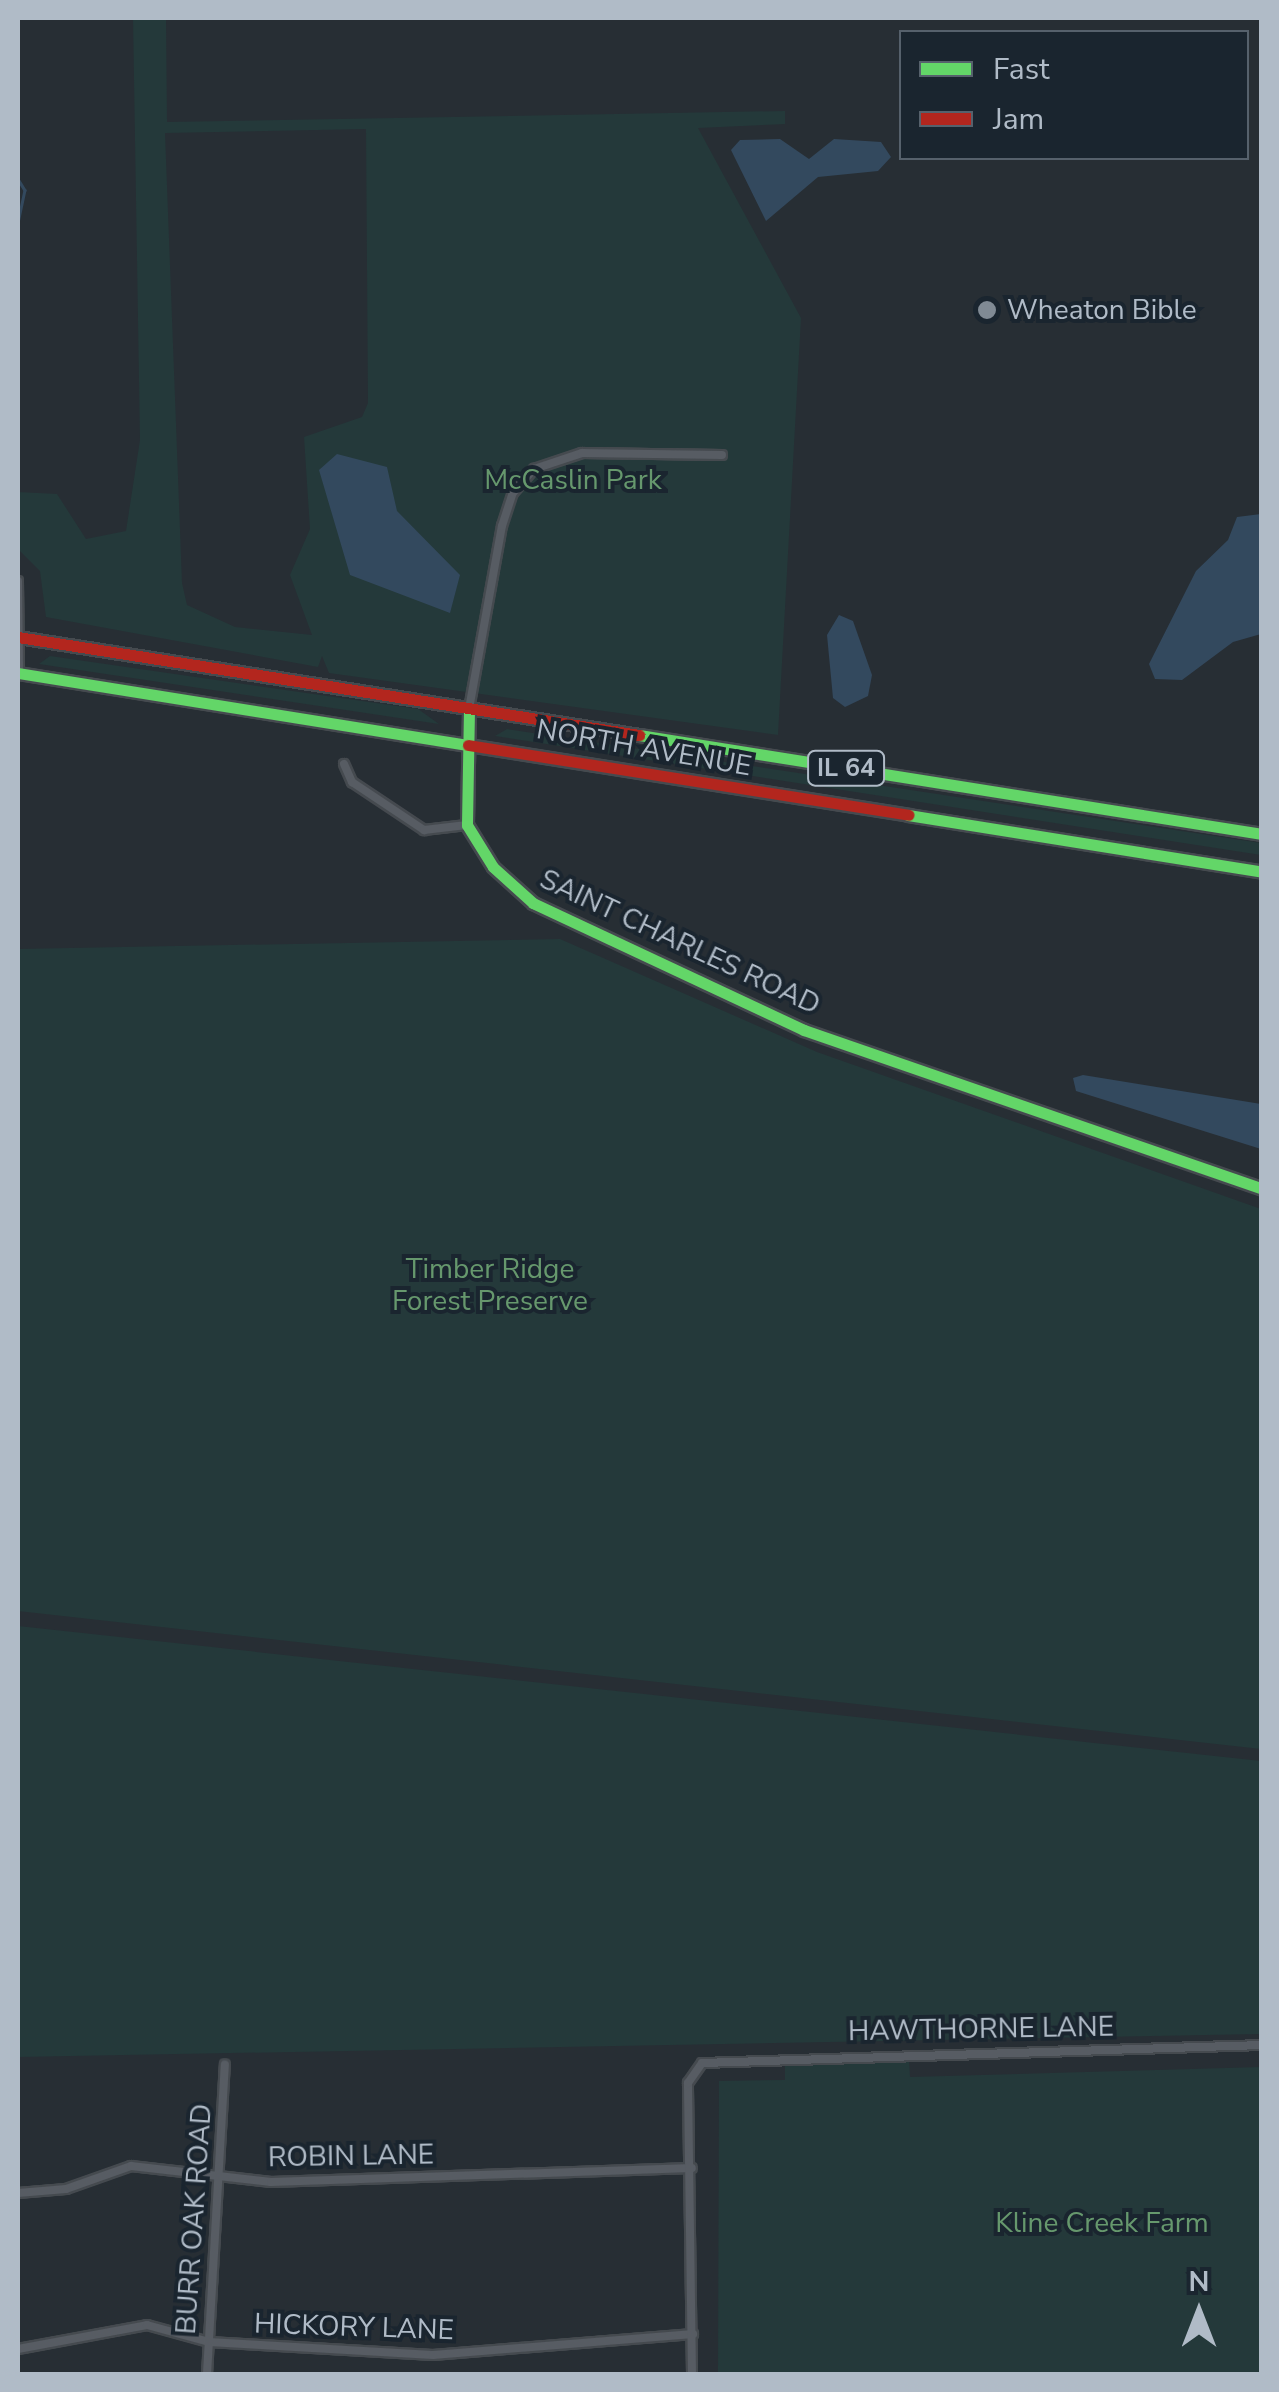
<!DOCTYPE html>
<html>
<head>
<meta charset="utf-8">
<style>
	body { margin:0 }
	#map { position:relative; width:1279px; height:2392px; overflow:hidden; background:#272e34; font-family:"Nunito Sans",sans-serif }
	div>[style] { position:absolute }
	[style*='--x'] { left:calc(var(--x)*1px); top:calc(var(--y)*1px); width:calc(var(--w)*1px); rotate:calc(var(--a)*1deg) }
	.green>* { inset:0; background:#24393a }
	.water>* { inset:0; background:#33495e }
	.stream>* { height:2.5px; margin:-1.25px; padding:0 1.25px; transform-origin:1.25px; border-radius:1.25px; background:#33495e }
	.roads { filter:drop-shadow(2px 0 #454a4f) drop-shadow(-2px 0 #454a4f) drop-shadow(0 2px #454a4f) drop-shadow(0 -2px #454a4f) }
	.street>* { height:8px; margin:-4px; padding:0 4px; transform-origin:4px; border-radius:4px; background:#575c63 }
	.fast>* { height:11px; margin:-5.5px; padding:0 5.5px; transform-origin:5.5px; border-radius:5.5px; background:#63d668 }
	.jam>* { height:11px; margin:-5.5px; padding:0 5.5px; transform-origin:5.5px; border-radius:5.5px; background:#b3261e }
	.dots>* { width:28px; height:28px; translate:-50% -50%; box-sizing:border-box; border:5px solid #1a252f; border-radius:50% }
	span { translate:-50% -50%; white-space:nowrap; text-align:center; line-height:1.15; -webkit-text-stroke:8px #1a252f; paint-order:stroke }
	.shield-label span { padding:2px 8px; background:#1a252f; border:2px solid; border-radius:8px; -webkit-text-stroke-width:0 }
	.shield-label { font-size:25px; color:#b0bbc7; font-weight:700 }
	.poi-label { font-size:28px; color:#b0bbc7 }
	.left { translate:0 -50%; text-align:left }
	.park-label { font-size:28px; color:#66986d }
	.street-label { font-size:28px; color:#b0bbc7 }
	.frame { position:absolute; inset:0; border:20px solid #b0bbc7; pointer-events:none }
	.legend { position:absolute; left:899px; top:30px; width:350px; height:130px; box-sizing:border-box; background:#1a252f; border:2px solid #56616c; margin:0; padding:12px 18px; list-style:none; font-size:30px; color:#b0bbc7 }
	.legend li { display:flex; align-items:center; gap:20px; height:50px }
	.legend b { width:50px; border:2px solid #56616c }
	.north { position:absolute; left:1149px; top:2262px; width:100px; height:100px; -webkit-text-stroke:8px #1a252f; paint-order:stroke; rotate:0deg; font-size:28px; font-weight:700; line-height:40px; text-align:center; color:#b0bbc7 }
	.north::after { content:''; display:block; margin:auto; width:35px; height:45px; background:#b0bbc7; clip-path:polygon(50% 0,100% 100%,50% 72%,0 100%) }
</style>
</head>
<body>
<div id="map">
	<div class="green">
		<i style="clip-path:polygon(evenodd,133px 18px,166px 18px,167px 122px,785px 111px,785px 124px,698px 128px,801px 318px,778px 735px,329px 673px,322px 656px,318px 667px,46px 617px,40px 571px,18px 549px,18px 492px,57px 494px,86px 539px,126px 531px,140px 440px,133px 18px,366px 129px,368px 403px,362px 417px,304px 437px,310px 529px,290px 575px,312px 635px,235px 627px,187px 605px,182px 583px,165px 133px,366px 129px)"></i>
		<i style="clip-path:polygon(50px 656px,418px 709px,439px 724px,39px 664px)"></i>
		<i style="clip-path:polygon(507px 729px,1261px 843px,1261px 855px,495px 736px)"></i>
		<i style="clip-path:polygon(560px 939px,817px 1052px,1261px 1209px,1261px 1749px,18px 1611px,18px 949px)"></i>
		<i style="clip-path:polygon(18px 1626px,1261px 1761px,1261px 2034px,18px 2057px)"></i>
		<i style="clip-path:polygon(909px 2059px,910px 2077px,1261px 2067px,1261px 2374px,718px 2374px,719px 2081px,785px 2080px,785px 2063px)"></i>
	</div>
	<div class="water">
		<i style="clip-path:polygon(780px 139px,809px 159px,834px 139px,881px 142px,891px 157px,878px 171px,818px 177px,766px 221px,731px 150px,740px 140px)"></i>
		<i style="clip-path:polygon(337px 454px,387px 467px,397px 511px,460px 575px,450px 613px,350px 575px,319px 470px)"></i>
		<i style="clip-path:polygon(1261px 514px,1261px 634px,1233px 642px,1182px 680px,1155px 679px,1149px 664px,1196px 571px,1228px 540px,1237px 517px)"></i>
		<i style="clip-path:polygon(839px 615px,853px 621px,872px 675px,868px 696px,845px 707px,833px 698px,827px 635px)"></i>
		<i style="clip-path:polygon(1083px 1075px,1261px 1104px,1261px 1149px,1076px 1091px,1073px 1078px)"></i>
	</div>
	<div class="stream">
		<i style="--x:18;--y:179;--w:13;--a:58"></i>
		<i style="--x:25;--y:190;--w:35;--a:102"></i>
	</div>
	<div class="roads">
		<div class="street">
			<i style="--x:18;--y:581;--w:92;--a:89.4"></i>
			<i style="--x:469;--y:709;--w:186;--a:-79.8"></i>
			<i style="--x:502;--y:526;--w:35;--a:-72"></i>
			<i style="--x:513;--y:493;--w:32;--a:-49"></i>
			<i style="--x:534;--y:469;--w:51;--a:-18.4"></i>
			<i style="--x:582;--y:453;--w:140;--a:0.8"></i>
			<i style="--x:344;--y:764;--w:20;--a:66"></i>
			<i style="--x:352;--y:782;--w:87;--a:33.7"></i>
			<i style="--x:424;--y:830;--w:43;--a:-6.6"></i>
			<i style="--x:18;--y:2193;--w:48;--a:-4.8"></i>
			<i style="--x:66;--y:2189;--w:69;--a:-19.5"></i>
			<i style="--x:131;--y:2166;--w:141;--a:6.5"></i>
			<i style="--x:271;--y:2182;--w:421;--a:-1.9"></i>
			<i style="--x:18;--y:2349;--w:131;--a:-10.5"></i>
			<i style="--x:147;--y:2325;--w:64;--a:15.3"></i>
			<i style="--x:209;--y:2342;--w:224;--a:3.3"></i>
			<i style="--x:433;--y:2355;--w:261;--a:-4.6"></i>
			<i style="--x:207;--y:2374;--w:310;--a:-86.7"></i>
			<i style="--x:692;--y:2374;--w:291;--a:-90.8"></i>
			<i style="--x:688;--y:2083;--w:24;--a:-55"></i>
			<i style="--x:702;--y:2063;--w:560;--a:-1.84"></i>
		</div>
		<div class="fast">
			<i style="--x:18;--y:673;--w:456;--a:9.1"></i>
			<i style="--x:469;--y:709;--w:116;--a:91"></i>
			<i style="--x:467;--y:825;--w:49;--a:58.2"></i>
			<i style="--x:493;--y:867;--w:54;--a:42"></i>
			<i style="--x:533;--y:903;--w:299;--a:25.1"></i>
			<i style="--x:804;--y:1030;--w:485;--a:19.1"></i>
			<i style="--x:639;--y:735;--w:631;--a:9.03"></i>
			<i style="--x:908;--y:815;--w:359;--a:9.1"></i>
		</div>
		<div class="jam">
			<i style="--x:18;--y:637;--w:629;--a:8.97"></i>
			<i style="--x:468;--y:745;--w:446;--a:9"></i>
		</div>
	</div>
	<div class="dots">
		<i style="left:987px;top:310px;background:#808a94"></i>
	</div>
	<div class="shield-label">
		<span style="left:846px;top:768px">IL 64</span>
	</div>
	<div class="poi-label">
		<span class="left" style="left:1007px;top:310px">Wheaton Bible</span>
	</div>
	<div class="park-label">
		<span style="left:573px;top:480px">McCaslin Park</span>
		<span style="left:490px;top:1285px">Timber Ridge<br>Forest Preserve</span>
		<span style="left:1102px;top:2223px">Kline Creek Farm</span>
	</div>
	<div class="street-label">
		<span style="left:644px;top:748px;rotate:10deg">NORTH AVENUE</span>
		<span style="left:680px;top:942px;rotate:25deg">SAINT CHARLES ROAD</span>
		<span style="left:981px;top:2029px;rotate:-1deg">HAWTHORNE LANE</span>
		<span style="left:351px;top:2156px;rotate:-1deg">ROBIN LANE</span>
		<span style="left:194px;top:2219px;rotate:-86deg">BURR OAK ROAD</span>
		<span style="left:354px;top:2327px;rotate:2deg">HICKORY LANE</span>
	</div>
	<div class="frame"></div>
	<ul class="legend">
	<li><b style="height:12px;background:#63d668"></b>Fast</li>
	<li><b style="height:12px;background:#b3261e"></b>Jam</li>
	</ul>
	<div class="north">N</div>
</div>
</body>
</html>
